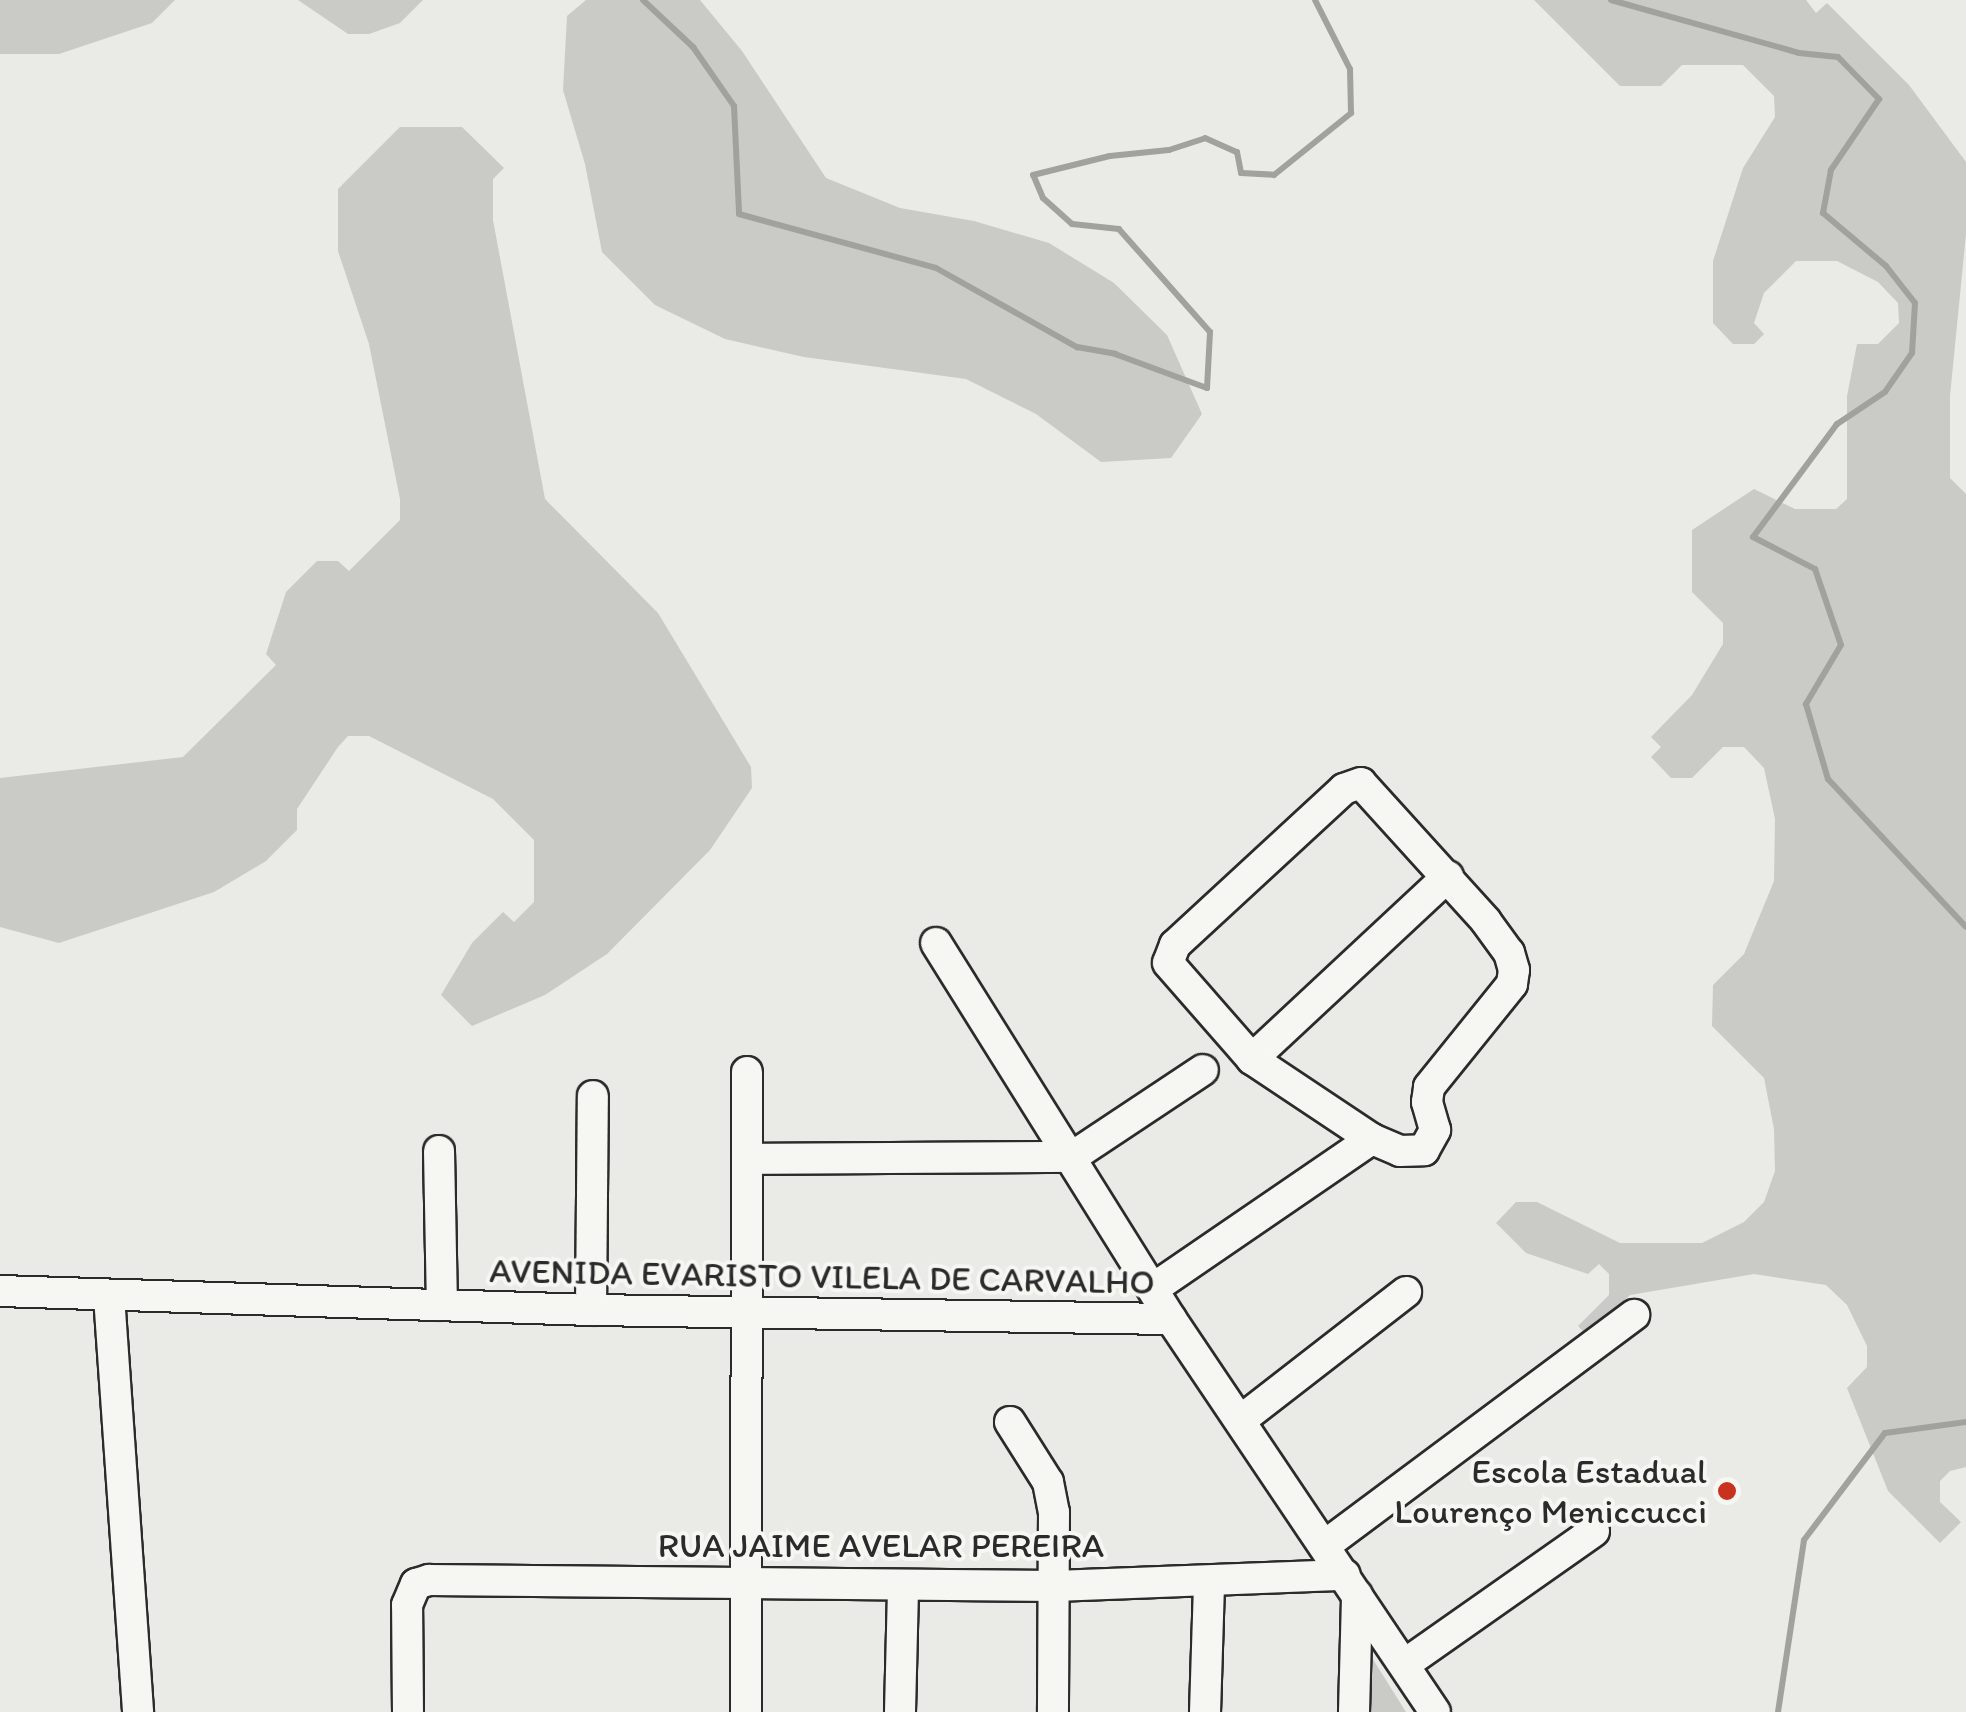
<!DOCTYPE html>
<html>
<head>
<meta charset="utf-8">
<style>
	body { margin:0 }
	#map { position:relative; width:1966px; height:1712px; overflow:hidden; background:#eaeae6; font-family:Itim,sans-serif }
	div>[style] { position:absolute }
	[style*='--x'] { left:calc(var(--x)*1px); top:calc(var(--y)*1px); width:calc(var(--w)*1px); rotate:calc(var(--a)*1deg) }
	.green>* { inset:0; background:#cacac7 }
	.stream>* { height:6px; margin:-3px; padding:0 3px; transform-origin:3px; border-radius:3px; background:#a1a19e }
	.roads { filter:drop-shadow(2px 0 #2b2b2b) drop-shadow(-2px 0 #2b2b2b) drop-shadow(0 2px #2b2b2b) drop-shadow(0 -2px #2b2b2b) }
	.minor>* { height:30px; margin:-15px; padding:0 15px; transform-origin:15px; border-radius:15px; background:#f6f6f2 }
	.dots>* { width:28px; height:28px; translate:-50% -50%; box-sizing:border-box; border:5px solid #f6f6f2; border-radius:50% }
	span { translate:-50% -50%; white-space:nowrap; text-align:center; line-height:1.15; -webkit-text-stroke:8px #f6f6f2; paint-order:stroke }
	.street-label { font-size:35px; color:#2b2b2b }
	.poi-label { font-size:35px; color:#2b2b2b }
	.right { translate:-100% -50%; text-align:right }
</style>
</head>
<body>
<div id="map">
	<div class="green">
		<i style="clip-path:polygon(0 0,175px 0,152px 23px,59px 54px,0 54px)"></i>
		<i style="clip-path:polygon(298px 0,423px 0,400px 23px,369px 34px,348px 34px)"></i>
		<i style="clip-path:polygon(586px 0,700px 0,742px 51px,826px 178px,900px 208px,974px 221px,1049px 243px,1114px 283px,1167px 335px,1202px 414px,1171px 458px,1101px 462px,1036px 414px,966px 379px,804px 357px,725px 339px,655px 305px,602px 252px,585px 164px,563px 90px,567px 16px)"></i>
		<i style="clip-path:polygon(1534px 0,1806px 0,1816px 13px,1827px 3px,1909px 85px,1966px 162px,1966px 234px,1950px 396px,1950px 478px,1966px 494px,1966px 1467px,1950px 1471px,1940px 1481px,1940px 1502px,1961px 1522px,1940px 1543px,1888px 1491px,1847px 1388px,1867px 1367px,1867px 1346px,1847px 1305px,1826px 1285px,1754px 1274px,1630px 1295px,1588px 1336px,1578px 1326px,1609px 1295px,1609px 1274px,1599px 1264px,1588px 1274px,1526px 1253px,1496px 1223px,1516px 1202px,1537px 1202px,1620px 1243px,1702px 1243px,1744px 1222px,1764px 1202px,1775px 1171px,1774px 1129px,1764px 1078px,1712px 1026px,1713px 985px,1744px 954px,1774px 881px,1775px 819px,1764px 768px,1744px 747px,1723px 747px,1692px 778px,1671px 778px,1651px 757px,1661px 747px,1651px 737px,1692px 695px,1723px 644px,1723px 623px,1692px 592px,1692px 530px,1754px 489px,1795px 509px,1836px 509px,1847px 499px,1847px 396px,1857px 344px,1878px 344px,1899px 323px,1898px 303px,1878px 282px,1837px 261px,1796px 261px,1764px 293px,1754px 323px,1764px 334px,1754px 344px,1733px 344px,1713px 323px,1713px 261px,1743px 168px,1775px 117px,1774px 96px,1743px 65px,1682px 65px,1661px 86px,1620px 86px)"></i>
		<i style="clip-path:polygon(400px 127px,462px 127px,504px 168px,493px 179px,493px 220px,545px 499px,658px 613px,751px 767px,752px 788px,710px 850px,607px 954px,545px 995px,472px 1026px,441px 995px,472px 943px,503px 912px,514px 922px,534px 902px,534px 840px,493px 799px,369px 736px,348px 736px,338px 747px,297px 809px,297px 830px,266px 861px,214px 892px,59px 943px,0 927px,0 778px,183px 757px,276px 665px,266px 654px,286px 592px,317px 561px,338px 561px,349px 571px,400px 520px,400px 499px,369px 344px,338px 251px,338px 189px)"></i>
		<i style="clip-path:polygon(1369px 1653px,1406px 1712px,1371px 1712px)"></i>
	</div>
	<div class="stream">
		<i style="--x:643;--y:0;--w:69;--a:43.2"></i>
		<i style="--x:693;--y:47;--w:72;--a:55.2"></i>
		<i style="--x:734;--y:106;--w:108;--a:87.3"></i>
		<i style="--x:739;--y:214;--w:204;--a:15.3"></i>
		<i style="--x:936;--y:268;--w:162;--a:29.3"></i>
		<i style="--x:1077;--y:347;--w:39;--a:10"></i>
		<i style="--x:1115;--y:354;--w:98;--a:20.3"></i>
		<i style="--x:1207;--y:388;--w:56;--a:-86.9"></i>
		<i style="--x:1210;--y:332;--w:137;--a:-131.5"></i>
		<i style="--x:1119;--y:229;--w:47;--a:-173.9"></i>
		<i style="--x:1072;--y:224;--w:39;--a:-138"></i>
		<i style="--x:1043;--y:198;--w:25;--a:-113"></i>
		<i style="--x:1033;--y:175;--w:79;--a:-13.9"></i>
		<i style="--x:1110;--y:156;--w:59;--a:-5.8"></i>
		<i style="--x:1169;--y:150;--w:38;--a:-18"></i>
		<i style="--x:1205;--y:138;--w:35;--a:24"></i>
		<i style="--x:1237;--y:152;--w:21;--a:79"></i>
		<i style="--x:1241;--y:173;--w:33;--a:3"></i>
		<i style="--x:1274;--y:175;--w:99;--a:-38.8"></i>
		<i style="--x:1351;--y:113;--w:44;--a:-91.3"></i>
		<i style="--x:1350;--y:69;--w:77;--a:-116.9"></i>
		<i style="--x:1611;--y:0;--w:195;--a:15.7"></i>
		<i style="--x:1799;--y:53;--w:39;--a:6"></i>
		<i style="--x:1838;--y:57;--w:59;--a:45.7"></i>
		<i style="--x:1879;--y:99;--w:86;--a:124.1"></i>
		<i style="--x:1831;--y:170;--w:44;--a:100.5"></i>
		<i style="--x:1823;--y:213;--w:82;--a:40.1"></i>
		<i style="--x:1886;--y:266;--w:47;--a:51.9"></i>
		<i style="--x:1915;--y:303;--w:50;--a:93.4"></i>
		<i style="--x:1912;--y:353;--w:47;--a:124.7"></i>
		<i style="--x:1885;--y:392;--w:58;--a:146.3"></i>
		<i style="--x:1837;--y:424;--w:141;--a:126.6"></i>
		<i style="--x:1753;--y:537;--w:70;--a:27.3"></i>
		<i style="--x:1815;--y:569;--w:80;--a:71.1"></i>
		<i style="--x:1841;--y:645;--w:69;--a:120.7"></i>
		<i style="--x:1806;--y:704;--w:78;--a:73.7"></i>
		<i style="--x:1828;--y:779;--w:202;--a:47"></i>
		<i style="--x:1778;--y:1712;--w:174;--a:-81.4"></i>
		<i style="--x:1804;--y:1540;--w:134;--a:-52.9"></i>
		<i style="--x:1885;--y:1433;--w:82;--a:-7.7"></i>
	</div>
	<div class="roads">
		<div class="minor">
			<i style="--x:936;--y:943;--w:443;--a:58"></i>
			<i style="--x:1171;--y:1319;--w:473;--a:56.1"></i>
			<i style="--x:1252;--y:1059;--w:268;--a:-43"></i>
			<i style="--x:439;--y:1151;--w:154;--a:88.9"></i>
			<i style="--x:747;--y:1159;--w:325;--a:-0.4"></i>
			<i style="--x:1072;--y:1157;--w:157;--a:-33.6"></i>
			<i style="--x:1154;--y:1288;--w:264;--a:-34.4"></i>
			<i style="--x:1372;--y:1139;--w:30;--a:23"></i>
			<i style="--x:1400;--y:1151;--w:24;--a:-2"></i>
			<i style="--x:1424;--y:1150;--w:23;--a:-61"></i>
			<i style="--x:1435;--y:1130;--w:29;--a:-106"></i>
			<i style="--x:1427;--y:1102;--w:15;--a:-82"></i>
			<i style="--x:1429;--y:1087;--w:132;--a:-51.1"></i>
			<i style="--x:1512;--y:984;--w:14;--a:-82"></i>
			<i style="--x:1514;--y:970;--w:18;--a:-106"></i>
			<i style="--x:1509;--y:953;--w:39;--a:-126"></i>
			<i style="--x:1486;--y:921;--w:186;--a:-132.2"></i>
			<i style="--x:1361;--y:783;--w:18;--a:161"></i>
			<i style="--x:1344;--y:789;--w:230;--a:137.3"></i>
			<i style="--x:1175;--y:945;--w:19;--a:111"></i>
			<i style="--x:1168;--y:963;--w:128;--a:48.8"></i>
			<i style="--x:1252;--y:1059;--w:144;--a:33.7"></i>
			<i style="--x:0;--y:1291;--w:591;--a:1.84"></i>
			<i style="--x:591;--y:1310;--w:580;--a:0.89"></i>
			<i style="--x:109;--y:1296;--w:417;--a:86"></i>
			<i style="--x:591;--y:1310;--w:214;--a:-89.5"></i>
			<i style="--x:1241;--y:1420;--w:209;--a:-37.8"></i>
			<i style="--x:1010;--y:1422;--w:71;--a:57.7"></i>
			<i style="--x:1048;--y:1482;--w:31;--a:79"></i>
			<i style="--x:1054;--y:1512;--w:200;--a:90.3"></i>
			<i style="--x:1324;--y:1546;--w:387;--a:-36.7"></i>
			<i style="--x:1405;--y:1664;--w:231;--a:-35.1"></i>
			<i style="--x:408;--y:1712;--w:107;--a:-90.5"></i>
			<i style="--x:407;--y:1605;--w:23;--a:-67"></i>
			<i style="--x:416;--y:1584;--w:14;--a:-17"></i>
			<i style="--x:429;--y:1580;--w:626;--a:0.55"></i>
			<i style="--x:1055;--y:1586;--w:290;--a:-2.2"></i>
			<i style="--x:746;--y:1712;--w:640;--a:-89.91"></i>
			<i style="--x:900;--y:1712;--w:127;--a:-88.6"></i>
			<i style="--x:1205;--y:1712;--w:130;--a:-88.2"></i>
			<i style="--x:1354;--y:1712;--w:117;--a:-88.5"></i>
		</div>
	</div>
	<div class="dots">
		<i style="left:1727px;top:1491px;background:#c8321e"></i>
	</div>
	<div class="street-label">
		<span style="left:822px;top:1276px;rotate:1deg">AVENIDA EVARISTO VILELA DE CARVALHO</span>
		<span style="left:881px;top:1545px">RUA JAIME AVELAR PEREIRA</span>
	</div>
	<div class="poi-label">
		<span class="right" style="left:1707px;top:1491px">Escola Estadual<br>Lourenço Meniccucci</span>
	</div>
</div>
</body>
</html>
